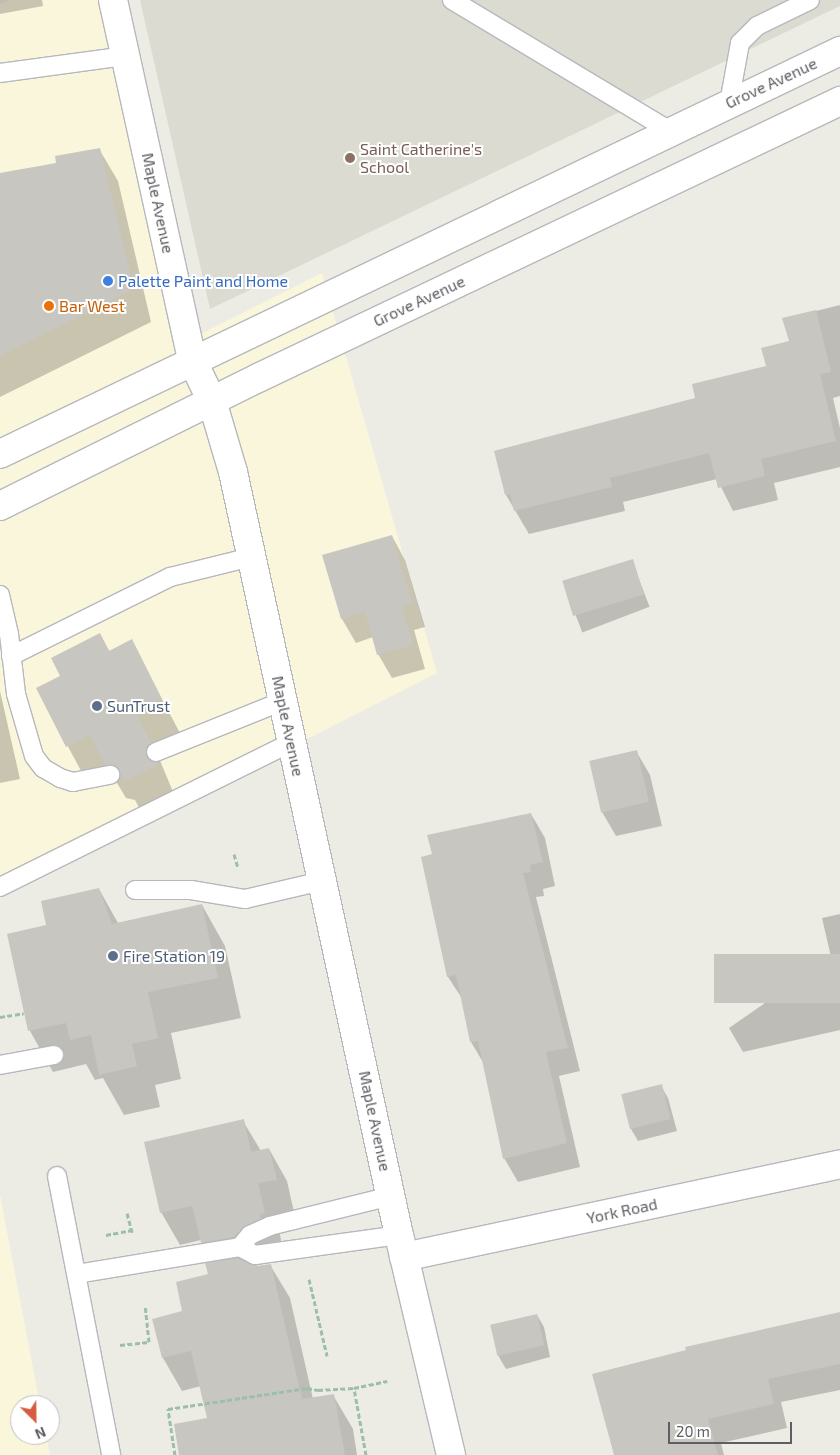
<!DOCTYPE html>
<html>
<head>
<meta charset="utf-8">
<style>
	body { margin:0 }
	#map { position:relative; width:840px; height:1455px; overflow:hidden; background:#edece4; font-family:"Exo 2",sans-serif }
	div>[style] { position:absolute }
	[style*='--x'] { left:calc(var(--x)*1px); top:calc(var(--y)*1px); width:calc(var(--w)*1px); rotate:calc(var(--a)*1deg) }
	.commercial>* { inset:0; background:#faf6dc }
	.education>* { inset:0; background:#dcdbd2 }
	.shadow>* { inset:0; background:#0003; transform-origin:0 0 }
	.building>* { inset:0; background:#c8c6c0; transform-origin:0 0 }
	.path>* { height:3px; margin-top:-1.5px; transform-origin:0; background:repeating-linear-gradient(90deg,#9cbfaa 0 5px,transparent 0 7.5px) }
	.roads { filter:drop-shadow(1px 0 #b6b8bc) drop-shadow(-1px 0 #b6b8bc) drop-shadow(0 1px #b6b8bc) drop-shadow(0 -1px #b6b8bc) }
	.lane>* { height:18px; margin:-9px; padding:0 9px; transform-origin:9px; border-radius:9px; background:#fff }
	.street>* { height:28px; margin:-14px; padding:0 14px; transform-origin:14px; border-radius:14px; background:#fff }
	.secondary>* { height:28px; margin:-14px; padding:0 14px; transform-origin:14px; border-radius:14px; background:#fff }
	.dots>* { width:14px; height:14px; translate:-50% -50%; box-sizing:border-box; border:2px solid #fff; border-radius:50% }
	span { translate:-50% -50%; white-space:nowrap; text-align:center; line-height:1.15; -webkit-text-stroke:4px #fff; paint-order:stroke }
	.street-label { font-size:16px; color:#5c5e63 }
	.education-label { font-size:16px; color:#785e54 }
	.left { translate:0 -50%; text-align:left }
	.shop-label { font-size:16px; color:#366cbe }
	.food-label { font-size:16px; color:#c56008 }
	.service-label { font-size:16px; color:#4e5e75 }
	.north { position:absolute; left:10px; top:1395px; width:50px; height:50px; box-sizing:border-box; background:#fff; border:1px solid #bebfc1; border-radius:50%; rotate:157deg; font-size:14px; font-weight:700; line-height:20px; text-align:center; color:#5c5e63 }
	.north::after { content:''; display:block; margin:auto; width:18px; height:22px; background:#d55c41; clip-path:polygon(50% 0,100% 100%,50% 72%,0 100%) }
	.scale { position:absolute; left:668px; top:1422px; width:124px; height:22px; box-sizing:border-box; border:2px solid #5c5e63; border-top:0; padding-left:6px; font-size:15px; line-height:18px; white-space:nowrap; color:#5c5e63; -webkit-text-stroke:4px #fff; paint-order:stroke }
</style>
</head>
<body>
<div id="map">
	<div class="commercial">
		<i style="clip-path:polygon(10px 0,108px 0,199px 335px,322px 273px,437px 673px,0 895px,0 4px)"></i>
		<i style="clip-path:polygon(0 1195px,40px 1405px,20px 1405px,20px 1435px,46px 1435px,50px 1455px,0 1455px)"></i>
	</div>
	<div class="education">
		<i style="clip-path:polygon(140px 0,840px 0,840px 6px,210px 309px)"></i>
	</div>
	<div class="shadow">
		<i style="clip-path:polygon(0 0,42px 0,43px 6px,0 14px)"></i>
		<i style="clip-path:polygon(99px 149px,118px 181px,151px 322px,0 397px,0 174px,58px 164px)"></i>
		<i style="clip-path:polygon(840px 305px,840px 396px,833px 398px,840px 428px,840px 467px,774px 483px,778px 500px,733px 511px,717px 479px,623px 502px,625px 511px,529px 534px,506px 495px,767px 367px,790px 342px,784px 319px)"></i>
		<i style="clip-path:polygon(392px 536px,405px 560px,425px 627px,414px 630px,425px 669px,392px 678px,378px 654px,373px 637px,356px 643px,342px 619px,324px 556px)"></i>
		<i style="left:632px;top:561px;width:49px;height:72px;rotate:69deg"></i>
		<i style="clip-path:polygon(100px 635px,110px 652px,131px 641px,180px 733px,154px 746px,176px 799px,143px 815px,135px 800px,126px 798px,108px 768px,86px 780px,37px 689px,61px 676px)"></i>
		<i style="clip-path:polygon(0 691px,20px 779px,0 783px)"></i>
		<i style="clip-path:polygon(636px 751px,650px 775px,662px 826px,616px 836px,602px 812px,591px 761px)"></i>
		<i style="clip-path:polygon(531px 814px,545px 838px,555px 886px,543px 889px,544px 896px,536px 897px,580px 1071px,559px 1076px,580px 1167px,518px 1182px,504px 1158px,484px 1064px,471px 1042px,463px 1000px,448px 977px,433px 855px)"></i>
		<i style="clip-path:polygon(99px 889px,118px 923px,202px 905px,225px 946px,241px 1018px,171px 1033px,181px 1079px,155px 1085px,160px 1107px,124px 1115px,103px 1078px,95px 1080px,86px 1064px,53px 1072px,30px 1031px,9px 934px,47px 926px)"></i>
		<i style="clip-path:polygon(840px 914px,840px 1030px,743px 1052px,729px 1028px,831px 957px,822px 918px)"></i>
		<i style="clip-path:polygon(661px 1086px,668px 1098px,677px 1131px,638px 1141px,631px 1129px,623px 1096px)"></i>
		<i style="clip-path:polygon(243px 1121px,261px 1151px,269px 1149px,287px 1181px,294px 1212px,276px 1215px,282px 1245px,255px 1267px,270px 1265px,290px 1298px,313px 1399px,333px 1395px,353px 1429px,357px 1455px,180px 1455px,209px 1419px,201px 1386px,182px 1391px,163px 1358px,184px 1312px,210px 1275px,214px 1263px,201px 1240px,180px 1245px,161px 1212px)"></i>
		<i style="clip-path:polygon(840px 1313px,840px 1390px,781px 1402px,787px 1428px,721px 1443px,724px 1455px,615px 1455px)"></i>
		<i style="clip-path:polygon(537px 1315px,544px 1327px,550px 1357px,506px 1369px,499px 1357px,491px 1325px)"></i>
	</div>
	<div class="building">
		<i style="clip-path:polygon(100px 148px,134px 289px,0 356px,0 173px,56px 163px,55px 156px)"></i>
		<i style="clip-path:polygon(816px 310px,831px 372px,820px 374px,836px 441px,761px 459px,765px 476px,718px 488px,709px 453px,610px 478px,612px 487px,514px 511px,510px 494px,505px 495px,494px 451px,695px 398px,692px 384px,766px 366px,761px 348px,789px 341px,782px 318px)"></i>
		<i style="clip-path:polygon(392px 535px,412px 603px,402px 606px,413px 645px,377px 655px,365px 612px,341px 619px,322px 555px)"></i>
		<i style="left:633px;top:559px;width:37px;height:74px;rotate:73deg"></i>
		<i style="clip-path:polygon(100px 633px,109px 651px,132px 639px,162px 699px,136px 712px,151px 743px,146px 750px,146px 756px,158px 765px,123px 782px,118px 768px,105px 765px,90px 735px,66px 747px,36px 688px,60px 676px,51px 658px)"></i>
		<i style="left:637px;top:750px;width:53px;height:49px;rotate:77deg"></i>
		<i style="clip-path:polygon(531px 813px,543px 862px,530px 865px,531px 872px,523px 873px,568px 1048px,546px 1052px,567px 1143px,503px 1159px,478px 1041px,470px 1042px,456px 975px,447px 977px,421px 857px,432px 854px,427px 835px)"></i>
		<i style="clip-path:polygon(99px 888px,112px 924px,202px 904px,218px 978px,148px 992px,158px 1038px,132px 1044px,137px 1066px,99px 1075px,91px 1035px,70px 1040px,66px 1023px,28px 1031px,7px 934px,46px 925px,41px 901px)"></i>
		<i style="left:840px;top:954px;width:49px;height:126px;rotate:90deg"></i>
		<i style="left:662px;top:1084px;width:36px;height:42px;rotate:76deg"></i>
		<i style="clip-path:polygon(244px 1119px,251px 1152px,269px 1148px,277px 1180px,258px 1183px,265px 1213px,260px 1214px,261px 1219px,245px 1226px,234px 1237px,201px 1243px,192px 1206px,160px 1213px,144px 1142px)"></i>
		<i style="clip-path:polygon(238px 1258px,256px 1266px,271px 1264px,302px 1399px,334px 1394px,345px 1455px,179px 1455px,174px 1424px,207px 1418px,191px 1351px,162px 1358px,152px 1319px,182px 1311px,176px 1282px,208px 1274px,205px 1263px)"></i>
		<i style="clip-path:polygon(840px 1312px,840px 1364px,768px 1379px,774px 1404px,708px 1419px,718px 1455px,614px 1455px,592px 1374px,686px 1350px,685px 1347px)"></i>
		<i style="left:537px;top:1314px;width:32px;height:48px;rotate:77deg"></i>
	</div>
	<div class="path">
		<i style="--x:234;--y:854;--w:15;--a:74"></i>
		<i style="--x:0;--y:1017;--w:24;--a:-9"></i>
		<i style="--x:127;--y:1213;--w:20;--a:75"></i>
		<i style="--x:106;--y:1235;--w:25;--a:-11"></i>
		<i style="--x:309;--y:1279;--w:79;--a:76.8"></i>
		<i style="--x:120;--y:1345;--w:29;--a:-6"></i>
		<i style="--x:149;--y:1342;--w:37;--a:-96"></i>
		<i style="--x:175;--y:1455;--w:47;--a:-98.7"></i>
		<i style="--x:168;--y:1409;--w:141;--a:-8.6"></i>
		<i style="--x:307;--y:1388;--w:11;--a:10"></i>
		<i style="--x:318;--y:1390;--w:36;--a:-3"></i>
		<i style="--x:366;--y:1455;--w:68;--a:-100.2"></i>
		<i style="--x:354;--y:1388;--w:34;--a:-12"></i>
	</div>
	<div class="roads">
		<div class="lane">
			<i style="--x:452;--y:0;--w:254;--a:31"></i>
			<i style="--x:0;--y:73;--w:126;--a:-7.7"></i>
			<i style="--x:729;--y:103;--w:61;--a:-79.6"></i>
			<i style="--x:740;--y:43;--w:24;--a:-45"></i>
			<i style="--x:757;--y:26;--w:59;--a:-26.1"></i>
			<i style="--x:0;--y:595;--w:40;--a:77"></i>
			<i style="--x:9;--y:634;--w:60;--a:83.3"></i>
			<i style="--x:16;--y:694;--w:65;--a:73.8"></i>
			<i style="--x:34;--y:756;--w:15;--a:53"></i>
			<i style="--x:43;--y:768;--w:20;--a:30"></i>
			<i style="--x:60;--y:778;--w:14;--a:17"></i>
			<i style="--x:73;--y:782;--w:38;--a:-11"></i>
			<i style="--x:11;--y:656;--w:178;--a:-26.4"></i>
			<i style="--x:170;--y:577;--w:83;--a:-13.9"></i>
			<i style="--x:156;--y:752;--w:137;--a:-21.9"></i>
			<i style="--x:0;--y:887;--w:326;--a:-26.4"></i>
			<i style="--x:135;--y:890;--w:56;--a:0"></i>
			<i style="--x:191;--y:890;--w:55;--a:9.5"></i>
			<i style="--x:245;--y:899;--w:79;--a:-13.2"></i>
			<i style="--x:0;--y:1065;--w:55;--a:-10.5"></i>
			<i style="--x:57;--y:1176;--w:284;--a:79"></i>
			<i style="--x:391;--y:1196;--w:125;--a:166.1"></i>
			<i style="--x:270;--y:1226;--w:22;--a:156"></i>
			<i style="--x:250;--y:1235;--w:16;--a:130"></i>
			<i style="--x:240;--y:1247;--w:17;--a:28"></i>
			<i style="--x:255;--y:1255;--w:145;--a:-7.9"></i>
			<i style="--x:77;--y:1274;--w:165;--a:-9.4"></i>
		</div>
		<div class="street">
			<i style="--x:113;--y:0;--w:369;--a:77.6"></i>
			<i style="--x:192;--y:360;--w:46;--a:64"></i>
			<i style="--x:212;--y:401;--w:74;--a:73.5"></i>
			<i style="--x:233;--y:472;--w:781;--a:77.73"></i>
			<i style="--x:399;--y:1235;--w:226;--a:76.7"></i>
			<i style="--x:404;--y:1257;--w:446;--a:-12"></i>
		</div>
		<div class="secondary">
			<i style="--x:0;--y:454;--w:932;--a:-25.63"></i>
			<i style="--x:0;--y:506;--w:288;--a:-26.4"></i>
			<i style="--x:258;--y:378;--w:645;--a:-25.45"></i>
		</div>
	</div>
	<div class="dots">
		<i style="left:350px;top:158px;background:#8d6e63"></i>
		<i style="left:108px;top:281px;background:#3f7fe0"></i>
		<i style="left:49px;top:306px;background:#e8710a"></i>
		<i style="left:97px;top:706px;background:#5c6f8a"></i>
		<i style="left:113px;top:956px;background:#5c6f8a"></i>
	</div>
	<div class="street-label">
		<span style="left:771px;top:83px;rotate:-25deg">Grove Avenue</span>
		<span style="left:158px;top:203px;rotate:78deg">Maple Avenue</span>
		<span style="left:419px;top:301px;rotate:-25deg">Grove Avenue</span>
		<span style="left:288px;top:726px;rotate:78deg">Maple Avenue</span>
		<span style="left:375px;top:1121px;rotate:78deg">Maple Avenue</span>
		<span style="left:622px;top:1211px;rotate:-12deg">York Road</span>
	</div>
	<div class="education-label">
		<span class="left" style="left:360px;top:158px">Saint Catherine's<br>School</span>
	</div>
	<div class="shop-label">
		<span class="left" style="left:118px;top:281px">Palette Paint and Home</span>
	</div>
	<div class="food-label">
		<span class="left" style="left:59px;top:306px">Bar West</span>
	</div>
	<div class="service-label">
		<span class="left" style="left:107px;top:706px">SunTrust</span>
		<span class="left" style="left:123px;top:956px">Fire Station 19</span>
	</div>
	<div class="north">N</div>
	<div class="scale">20 m</div>
</div>
</body>
</html>
